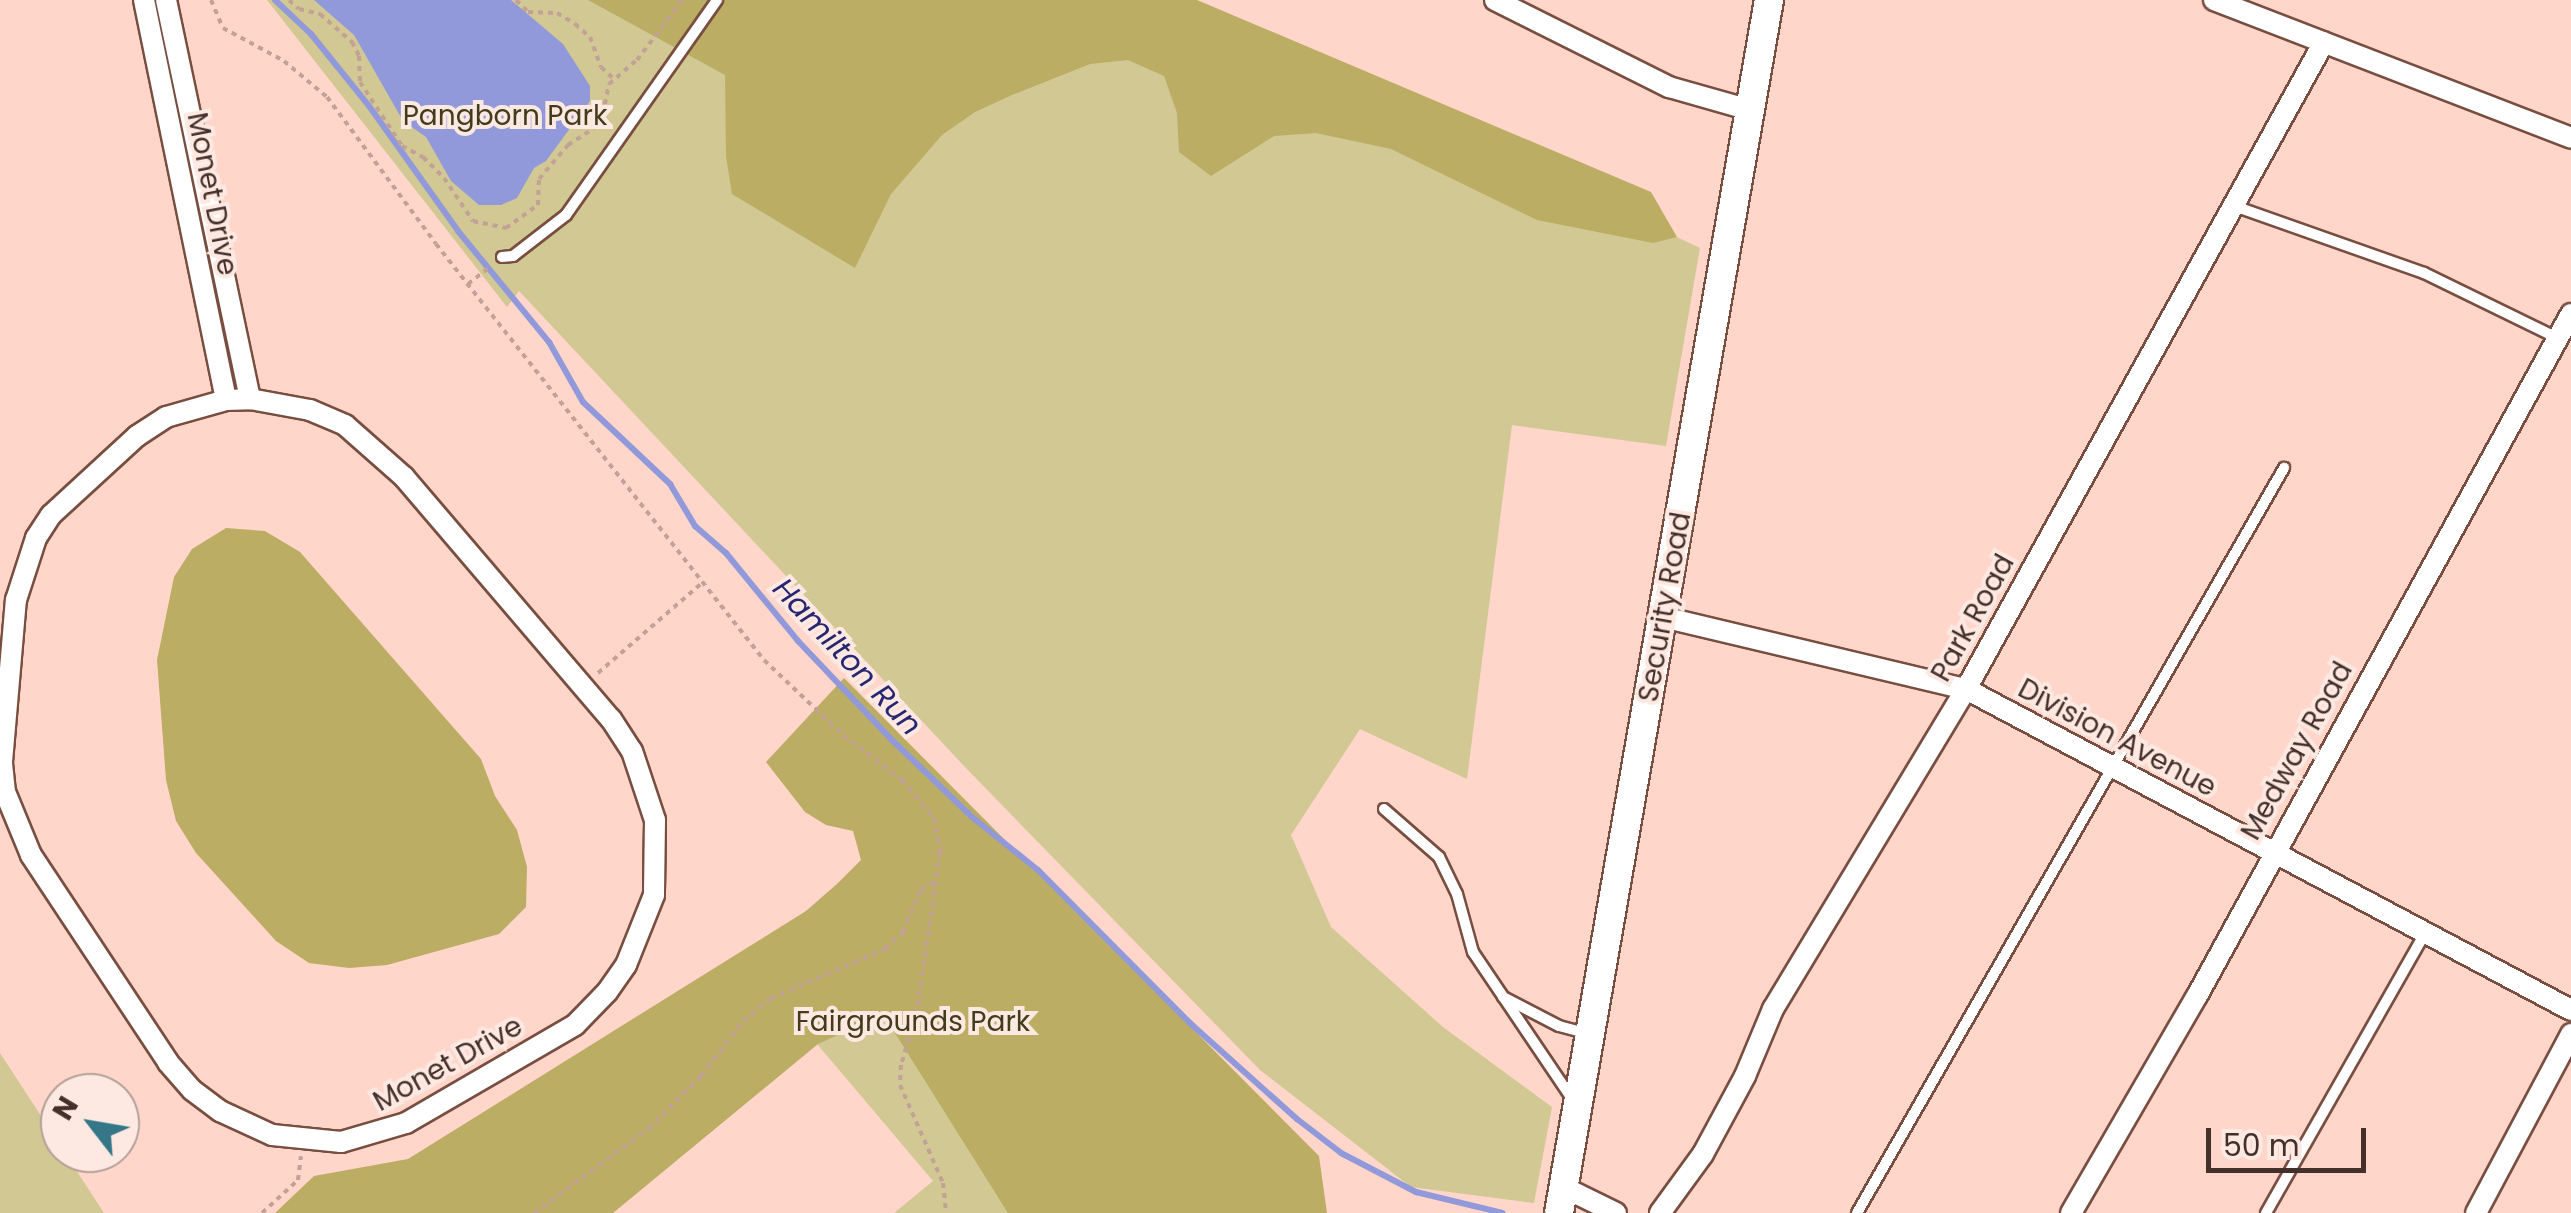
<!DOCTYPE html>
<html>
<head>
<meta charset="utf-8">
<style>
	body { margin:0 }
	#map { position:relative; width:2571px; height:1213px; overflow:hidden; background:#ffd6c9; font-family:Poppins,sans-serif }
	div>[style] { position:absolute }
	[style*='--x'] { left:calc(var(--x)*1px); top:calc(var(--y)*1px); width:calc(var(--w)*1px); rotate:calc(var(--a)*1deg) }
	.green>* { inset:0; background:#d2c893 }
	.forest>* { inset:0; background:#bbad63 }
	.water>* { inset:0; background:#9199da }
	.stream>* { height:6px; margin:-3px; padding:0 3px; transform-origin:3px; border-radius:3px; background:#9199da }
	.path>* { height:4px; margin-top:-2px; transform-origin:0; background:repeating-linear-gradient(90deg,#c3a196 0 5px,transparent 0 10px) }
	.roads { filter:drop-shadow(2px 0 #784e40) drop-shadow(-2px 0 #784e40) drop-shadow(0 2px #784e40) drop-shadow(0 -2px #784e40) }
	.lane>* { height:10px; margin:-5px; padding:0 5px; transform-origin:5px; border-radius:5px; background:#fff }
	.street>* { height:20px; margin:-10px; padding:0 10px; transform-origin:10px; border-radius:10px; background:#fff }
	.secondary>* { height:28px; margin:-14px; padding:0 14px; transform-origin:14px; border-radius:14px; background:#fff }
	span { translate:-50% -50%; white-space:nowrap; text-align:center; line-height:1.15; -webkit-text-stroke:8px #fde9e2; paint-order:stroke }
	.park-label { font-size:28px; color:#423c1b }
	.street-label { font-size:28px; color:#43302a }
	.water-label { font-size:30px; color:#282571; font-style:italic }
	.north { position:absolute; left:40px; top:1073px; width:100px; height:100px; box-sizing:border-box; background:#fde9e2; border:2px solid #b39f98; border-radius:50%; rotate:301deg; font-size:28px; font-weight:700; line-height:40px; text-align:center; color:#43302a }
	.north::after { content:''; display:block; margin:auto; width:35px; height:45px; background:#357789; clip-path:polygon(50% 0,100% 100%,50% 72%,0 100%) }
	.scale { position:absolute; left:2206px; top:1128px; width:160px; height:45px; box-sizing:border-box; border:5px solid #43302a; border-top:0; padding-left:12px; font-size:30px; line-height:35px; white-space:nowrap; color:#43302a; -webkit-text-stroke:8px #fde9e2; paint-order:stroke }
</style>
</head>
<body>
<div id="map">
	<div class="green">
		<i style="clip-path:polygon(267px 0,1174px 0,1700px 248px,1666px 446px,1512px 425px,1467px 779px,1360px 729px,1291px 835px,1331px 927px,1443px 1027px,1552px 1107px,1534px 1203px,1411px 1187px,1260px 1070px,965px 767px,519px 291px,507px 307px)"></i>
		<i style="clip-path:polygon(929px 891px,1153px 1213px,894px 1213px,933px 1181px,785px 1006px)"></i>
		<i style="clip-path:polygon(0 1053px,60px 1145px,60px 1153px,65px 1153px,104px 1213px,0 1213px)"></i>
	</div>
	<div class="forest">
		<i style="clip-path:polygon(588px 0,1197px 0,1651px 192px,1677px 237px,1653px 243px,1537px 220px,1391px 149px,1316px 133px,1274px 136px,1211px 176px,1179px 152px,1177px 113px,1164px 76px,1128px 60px,1090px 64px,1012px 95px,975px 112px,942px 135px,891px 194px,855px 268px,732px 194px,726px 156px,725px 75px)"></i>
		<i style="clip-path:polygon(226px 528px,265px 531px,300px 552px,481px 759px,495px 796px,517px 830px,527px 867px,526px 907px,499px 934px,387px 965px,349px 968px,309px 963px,276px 941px,196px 853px,176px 821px,166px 780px,157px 660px,174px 577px,192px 549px)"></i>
		<i style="clip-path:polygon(844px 678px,1319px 1156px,1327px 1213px,1008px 1213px,883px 1014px,818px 1044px,613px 1213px,275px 1213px,314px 1176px,408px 1159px,806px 911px,838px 883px,861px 860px,853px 831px,826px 825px,805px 812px,766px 762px)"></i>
	</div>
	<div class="water">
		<i style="clip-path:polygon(314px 0,511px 0,563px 44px,590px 86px,590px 101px,546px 161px,534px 168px,517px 198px,501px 205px,479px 205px,451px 181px,426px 137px,403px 121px,354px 35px)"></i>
	</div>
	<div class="stream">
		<i style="--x:275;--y:0;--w:50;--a:43.4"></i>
		<i style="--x:311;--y:34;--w:92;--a:51.1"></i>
		<i style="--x:369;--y:106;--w:153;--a:54.5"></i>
		<i style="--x:458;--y:231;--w:144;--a:50.7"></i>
		<i style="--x:549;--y:342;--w:69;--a:60.5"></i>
		<i style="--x:583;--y:402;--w:120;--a:43.3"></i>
		<i style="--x:670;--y:484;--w:49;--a:59.2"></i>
		<i style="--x:695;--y:526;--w:41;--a:41.1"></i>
		<i style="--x:726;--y:553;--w:114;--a:50.7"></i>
		<i style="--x:798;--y:641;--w:135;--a:46.5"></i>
		<i style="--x:891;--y:739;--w:112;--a:43.9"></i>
		<i style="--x:972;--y:817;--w:85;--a:38.8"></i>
		<i style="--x:1038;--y:870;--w:217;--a:45.2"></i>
		<i style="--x:1191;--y:1024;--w:142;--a:41.9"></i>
		<i style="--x:1297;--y:1119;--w:56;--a:37.7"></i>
		<i style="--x:1341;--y:1153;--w:85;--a:27.5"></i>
		<i style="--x:1416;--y:1192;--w:89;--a:13.6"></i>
	</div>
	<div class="path">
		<i style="--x:211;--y:0;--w:30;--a:67"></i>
		<i style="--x:223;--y:28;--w:69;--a:28.4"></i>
		<i style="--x:284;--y:61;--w:56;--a:39.9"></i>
		<i style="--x:327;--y:97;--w:183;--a:53.4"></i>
		<i style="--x:436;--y:244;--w:530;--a:51.75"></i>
		<i style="--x:764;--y:660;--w:109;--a:43.5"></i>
		<i style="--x:843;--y:735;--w:74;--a:37.3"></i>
		<i style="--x:902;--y:780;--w:50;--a:49.9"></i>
		<i style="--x:934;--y:818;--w:35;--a:80"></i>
		<i style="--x:940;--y:852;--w:159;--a:98.3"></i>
		<i style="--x:917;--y:1009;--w:58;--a:105.9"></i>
		<i style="--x:901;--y:1065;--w:20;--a:93"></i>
		<i style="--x:900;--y:1085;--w:107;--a:66.3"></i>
		<i style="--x:943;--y:1183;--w:30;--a:84"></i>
		<i style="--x:289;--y:0;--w:13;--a:42"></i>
		<i style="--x:299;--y:9;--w:22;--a:13"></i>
		<i style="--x:320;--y:14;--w:43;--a:41.2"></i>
		<i style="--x:352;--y:42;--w:16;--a:63"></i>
		<i style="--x:359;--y:56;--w:26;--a:88"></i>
		<i style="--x:360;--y:82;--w:77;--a:56.7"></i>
		<i style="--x:402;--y:146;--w:24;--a:28"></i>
		<i style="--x:423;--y:157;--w:30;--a:45"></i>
		<i style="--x:444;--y:178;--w:52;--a:56"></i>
		<i style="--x:473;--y:221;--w:34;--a:12"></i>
		<i style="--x:506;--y:228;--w:39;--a:-36"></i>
		<i style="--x:538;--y:205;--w:26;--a:-88"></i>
		<i style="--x:539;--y:179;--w:45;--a:-49.5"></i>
		<i style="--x:568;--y:145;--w:31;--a:-33"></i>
		<i style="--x:594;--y:128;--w:17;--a:-57"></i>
		<i style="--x:603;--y:114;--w:31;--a:-79"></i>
		<i style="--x:609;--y:84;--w:37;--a:-41"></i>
		<i style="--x:637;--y:60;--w:75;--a:-53.1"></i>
		<i style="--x:516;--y:0;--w:17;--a:45"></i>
		<i style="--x:528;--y:12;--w:29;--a:2"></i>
		<i style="--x:557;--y:13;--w:21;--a:31"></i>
		<i style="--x:575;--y:24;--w:20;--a:41"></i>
		<i style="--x:590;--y:37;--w:32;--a:70"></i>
		<i style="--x:601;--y:67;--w:18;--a:43"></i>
		<i style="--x:468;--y:284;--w:28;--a:-38"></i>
		<i style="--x:598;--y:673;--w:139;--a:-40.9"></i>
		<i style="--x:262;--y:1213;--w:49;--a:-42.5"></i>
		<i style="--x:298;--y:1180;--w:24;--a:-83"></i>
		<i style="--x:534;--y:1213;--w:142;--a:-36.4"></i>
		<i style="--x:648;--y:1129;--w:75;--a:-45"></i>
		<i style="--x:701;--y:1076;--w:69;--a:-52.6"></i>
		<i style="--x:743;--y:1021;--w:36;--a:-39"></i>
		<i style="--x:771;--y:998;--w:124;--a:-23.3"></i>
		<i style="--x:885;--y:949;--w:25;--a:-43"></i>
		<i style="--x:903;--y:932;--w:47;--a:-67.3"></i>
		<i style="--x:921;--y:889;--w:17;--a:-28"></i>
	</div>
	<div class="roads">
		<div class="lane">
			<i style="--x:2234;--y:206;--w:201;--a:19.4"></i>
			<i style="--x:2424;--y:273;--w:148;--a:26"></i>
			<i style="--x:502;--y:257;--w:11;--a:-5"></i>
			<i style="--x:513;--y:256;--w:67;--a:-37.7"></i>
			<i style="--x:566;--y:215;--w:263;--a:-54.9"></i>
			<i style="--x:1384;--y:809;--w:73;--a:41.1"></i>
			<i style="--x:1439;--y:857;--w:41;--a:64.1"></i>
			<i style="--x:1457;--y:894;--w:60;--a:74.6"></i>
			<i style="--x:1473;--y:952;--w:181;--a:56"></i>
			<i style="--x:1503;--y:997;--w:63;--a:27.4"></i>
			<i style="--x:1559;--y:1026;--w:30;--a:15"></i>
			<i style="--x:1857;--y:1213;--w:859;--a:-60.18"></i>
			<i style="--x:2266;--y:1213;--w:324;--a:-60.4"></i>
		</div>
		<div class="street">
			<i style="--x:144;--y:0;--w:408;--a:78.4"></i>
			<i style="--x:166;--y:0;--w:408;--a:78.1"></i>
			<i style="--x:1495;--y:0;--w:195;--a:26.6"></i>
			<i style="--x:1669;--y:87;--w:81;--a:15.8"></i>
			<i style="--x:2214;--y:0;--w:383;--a:21.1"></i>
			<i style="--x:250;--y:399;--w:61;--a:10.4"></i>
			<i style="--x:310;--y:410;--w:38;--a:23"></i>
			<i style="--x:345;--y:425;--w:79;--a:41.4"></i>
			<i style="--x:404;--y:477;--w:318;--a:49.5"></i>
			<i style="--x:611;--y:719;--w:38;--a:57"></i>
			<i style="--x:632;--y:751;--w:73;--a:71.6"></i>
			<i style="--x:655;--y:820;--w:75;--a:90.8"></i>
			<i style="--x:654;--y:895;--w:75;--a:111.8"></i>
			<i style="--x:626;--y:965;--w:33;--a:125"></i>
			<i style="--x:607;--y:992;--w:46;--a:134.1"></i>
			<i style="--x:575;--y:1025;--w:195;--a:149.9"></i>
			<i style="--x:406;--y:1123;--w:68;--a:163.7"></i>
			<i style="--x:341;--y:1142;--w:69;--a:-174.2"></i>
			<i style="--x:272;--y:1135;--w:57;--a:-155.2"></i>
			<i style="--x:220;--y:1111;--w:35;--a:-143"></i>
			<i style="--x:192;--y:1090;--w:37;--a:-131"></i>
			<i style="--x:168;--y:1062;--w:248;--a:-123.5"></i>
			<i style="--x:31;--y:855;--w:68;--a:-112.4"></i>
			<i style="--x:5;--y:792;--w:30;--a:-96"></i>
			<i style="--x:2;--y:762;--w:163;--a:-85.1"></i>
			<i style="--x:16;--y:600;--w:65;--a:-72.1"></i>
			<i style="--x:36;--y:538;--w:27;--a:-57"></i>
			<i style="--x:51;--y:515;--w:117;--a:-42.6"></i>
			<i style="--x:137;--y:436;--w:35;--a:-33"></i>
			<i style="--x:166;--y:417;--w:62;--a:-15.8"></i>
			<i style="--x:226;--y:400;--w:24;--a:-2"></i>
			<i style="--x:1663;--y:617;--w:311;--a:13.4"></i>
			<i style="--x:1966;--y:689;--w:685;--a:27.95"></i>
			<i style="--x:1563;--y:1187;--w:59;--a:26.1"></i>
			<i style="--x:1660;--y:1213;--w:73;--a:-53.9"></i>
			<i style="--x:1703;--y:1154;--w:89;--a:-61.7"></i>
			<i style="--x:1745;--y:1076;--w:73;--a:-67.3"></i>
			<i style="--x:1773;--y:1009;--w:374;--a:-58.9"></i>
			<i style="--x:1966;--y:689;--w:739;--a:-61.04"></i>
			<i style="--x:2071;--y:1213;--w:251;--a:-59.9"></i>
			<i style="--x:2197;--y:996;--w:778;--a:-61.26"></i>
			<i style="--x:2476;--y:1213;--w:203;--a:-62"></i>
		</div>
		<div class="secondary">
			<i style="--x:1559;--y:1213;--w:1231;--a:-80.18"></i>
		</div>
	</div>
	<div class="park-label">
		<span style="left:505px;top:116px">Pangborn Park</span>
		<span style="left:913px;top:1022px">Fairgrounds Park</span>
	</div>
	<div class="street-label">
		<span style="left:212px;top:194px;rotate:79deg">Monet Drive</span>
		<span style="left:1665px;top:607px;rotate:-80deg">Security Road</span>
		<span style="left:1973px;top:618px;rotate:-61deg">Park Road</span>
		<span style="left:2117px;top:738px;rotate:28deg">Division Avenue</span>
		<span style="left:2297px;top:751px;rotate:-61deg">Medway Road</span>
		<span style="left:448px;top:1064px;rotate:-29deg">Monet Drive</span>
	</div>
	<div class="water-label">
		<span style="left:847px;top:657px;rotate:47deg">Hamilton Run</span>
	</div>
	<div class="north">N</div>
	<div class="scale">50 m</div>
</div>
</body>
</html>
